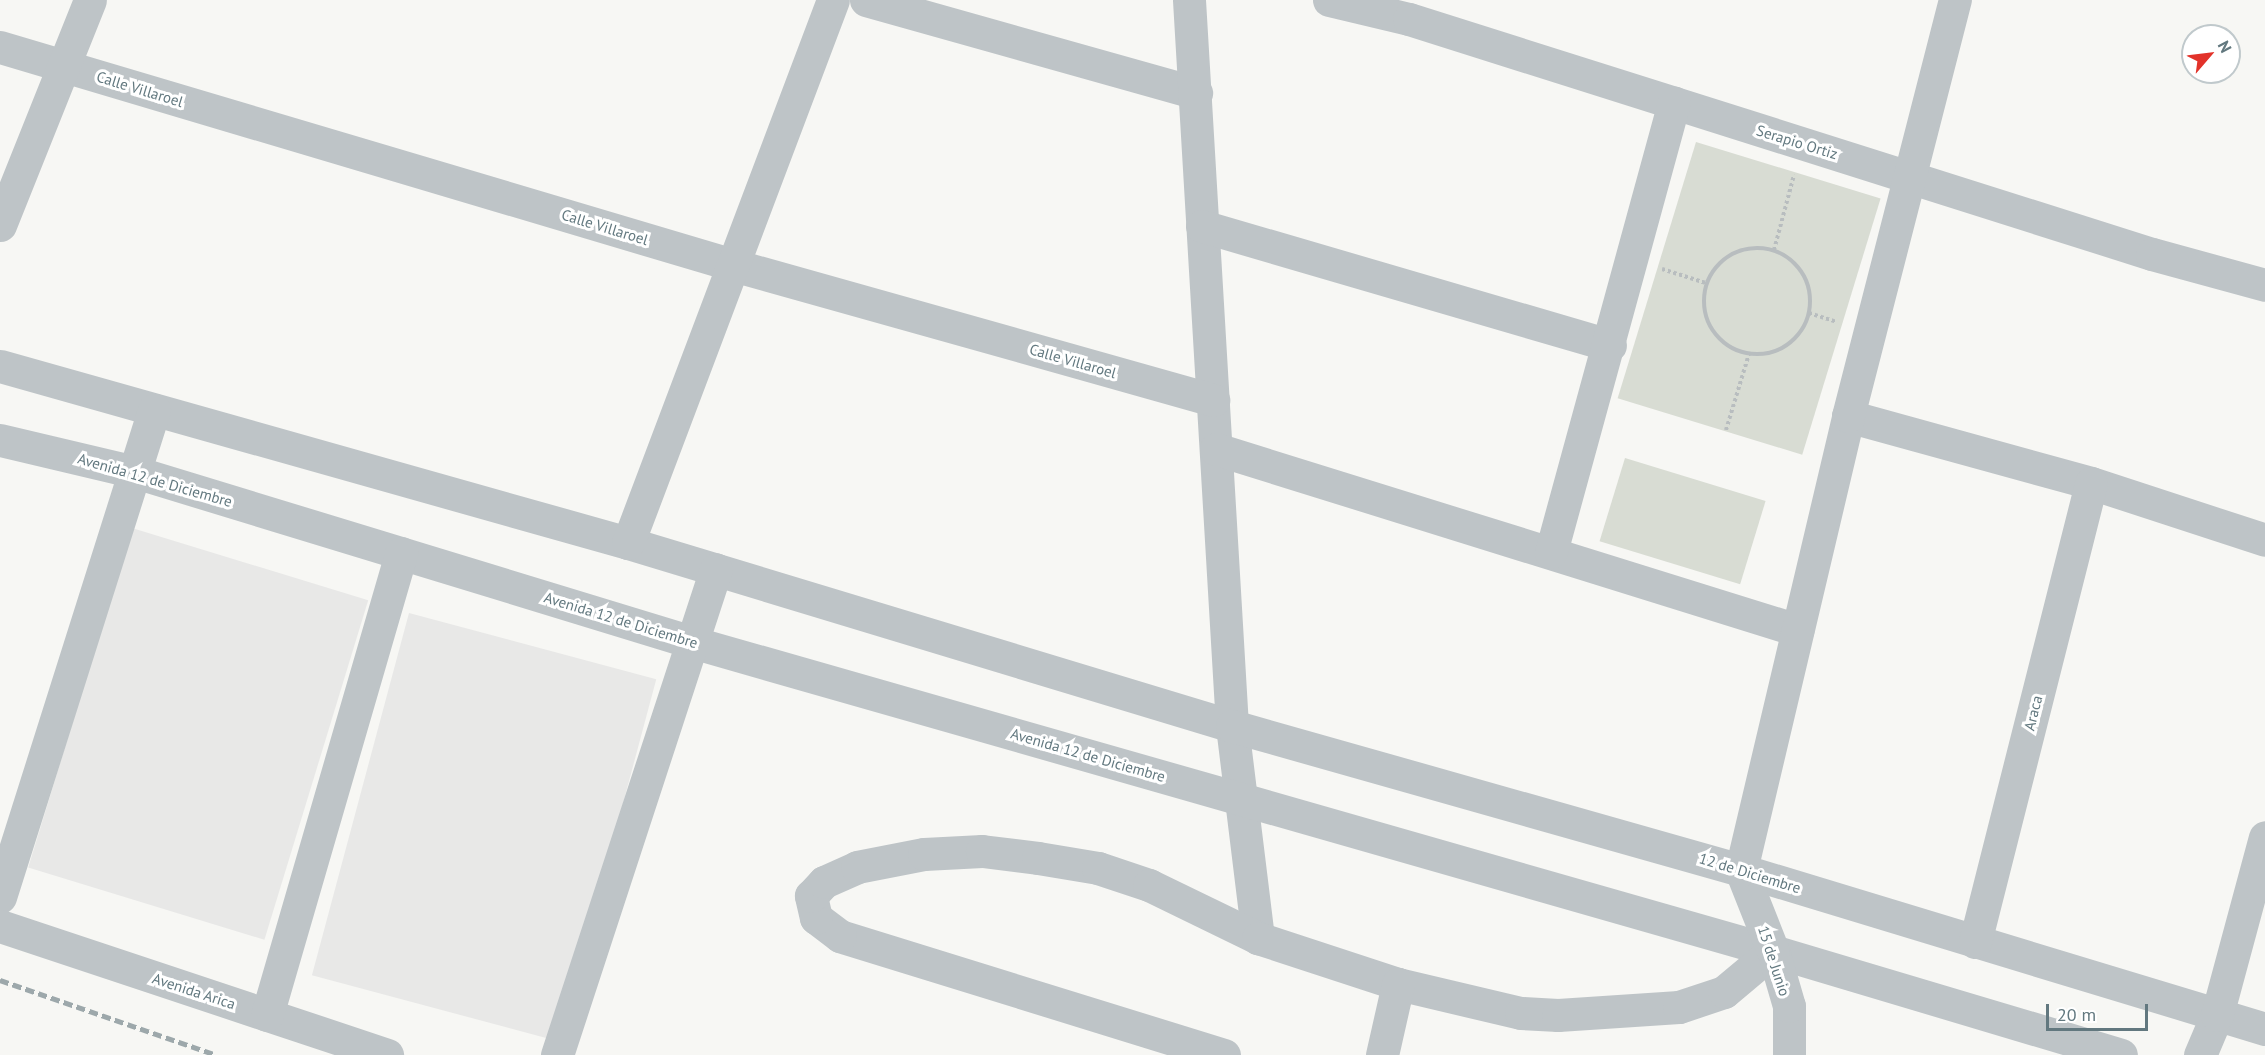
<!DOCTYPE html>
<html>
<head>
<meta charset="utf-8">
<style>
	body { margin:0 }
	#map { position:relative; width:2265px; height:1055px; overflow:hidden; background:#f7f7f4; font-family:"PT Sans",sans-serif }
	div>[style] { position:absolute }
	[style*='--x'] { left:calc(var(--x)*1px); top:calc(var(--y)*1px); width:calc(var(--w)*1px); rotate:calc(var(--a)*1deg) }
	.built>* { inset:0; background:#e8e8e7; transform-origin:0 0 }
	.green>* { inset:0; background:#d8dcd3; transform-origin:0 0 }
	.path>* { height:4px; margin-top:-2px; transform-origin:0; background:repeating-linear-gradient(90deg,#b8bdbf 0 3px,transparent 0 6px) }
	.path>.ring { margin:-2px; padding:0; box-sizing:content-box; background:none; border:4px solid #b8bdbf; border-radius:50% }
	.minor>* { height:33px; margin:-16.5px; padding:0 16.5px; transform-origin:16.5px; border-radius:16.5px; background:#bec4c7 }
	.rail>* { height:4.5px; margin-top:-2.25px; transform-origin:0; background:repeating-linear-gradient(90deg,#9da8ab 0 9px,transparent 0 13.5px) }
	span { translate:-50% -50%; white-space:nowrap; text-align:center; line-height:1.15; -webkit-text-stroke:6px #fff; paint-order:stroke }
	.street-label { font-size:15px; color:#62787f }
	.north { position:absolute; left:2181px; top:24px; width:60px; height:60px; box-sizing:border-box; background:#fff; border:2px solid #c0c9cc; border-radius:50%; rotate:62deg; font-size:16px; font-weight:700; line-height:24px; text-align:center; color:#62787f }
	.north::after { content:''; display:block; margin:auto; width:21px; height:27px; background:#e2322a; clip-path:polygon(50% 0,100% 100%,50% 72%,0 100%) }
	.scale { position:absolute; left:2046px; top:1004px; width:102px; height:27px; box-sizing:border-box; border:3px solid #62787f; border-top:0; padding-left:8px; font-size:18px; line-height:21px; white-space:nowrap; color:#62787f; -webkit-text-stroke:4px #fff; paint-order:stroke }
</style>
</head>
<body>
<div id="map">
	<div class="built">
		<i style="left:132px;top:528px;width:247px;height:355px;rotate:17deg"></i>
		<i style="left:409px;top:613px;width:256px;height:375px;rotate:15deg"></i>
	</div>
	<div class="green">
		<i style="left:1696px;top:142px;width:193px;height:268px;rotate:17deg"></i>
		<i style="left:1625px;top:458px;width:147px;height:87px;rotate:17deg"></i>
	</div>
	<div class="path">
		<i class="ring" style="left:1704px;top:248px;width:102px;height:102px"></i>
		<i style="--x:1774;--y:250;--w:78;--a:-75.1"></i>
		<i style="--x:1662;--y:269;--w:46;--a:17.7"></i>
		<i style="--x:1809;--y:313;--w:29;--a:18"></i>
		<i style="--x:1726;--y:430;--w:79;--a:-73.2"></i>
	</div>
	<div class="minor">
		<i style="--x:866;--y:0;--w:343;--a:15.7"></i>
		<i style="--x:1189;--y:0;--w:727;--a:86.61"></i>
		<i style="--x:1232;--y:726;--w:214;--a:83"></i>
		<i style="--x:1329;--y:0;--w:82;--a:13.4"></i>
		<i style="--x:1409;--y:19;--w:779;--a:17.55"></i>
		<i style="--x:2152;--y:254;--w:117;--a:15.3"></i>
		<i style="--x:0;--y:47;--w:765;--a:16.56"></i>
		<i style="--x:733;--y:265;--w:499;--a:15.7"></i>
		<i style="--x:0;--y:225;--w:242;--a:-68.2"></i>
		<i style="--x:1202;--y:226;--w:425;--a:16.3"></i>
		<i style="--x:0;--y:366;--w:652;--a:15.74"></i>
		<i style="--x:628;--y:543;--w:631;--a:16.86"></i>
		<i style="--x:1232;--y:726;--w:529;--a:15.8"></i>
		<i style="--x:1741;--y:870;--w:548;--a:16.88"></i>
		<i style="--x:1848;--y:416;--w:252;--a:15.4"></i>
		<i style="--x:2091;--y:483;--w:183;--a:18.1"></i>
		<i style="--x:0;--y:440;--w:139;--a:13.3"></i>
		<i style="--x:135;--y:472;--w:586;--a:16.98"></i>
		<i style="--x:695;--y:643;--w:1121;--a:15.95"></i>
		<i style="--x:1773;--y:951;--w:363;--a:16.6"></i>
		<i style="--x:1216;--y:449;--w:609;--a:17.3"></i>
		<i style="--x:628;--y:543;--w:580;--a:-69.32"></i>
		<i style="--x:1551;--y:552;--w:466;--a:-74.7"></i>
		<i style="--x:0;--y:897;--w:511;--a:-72.45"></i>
		<i style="--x:0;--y:926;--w:408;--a:18.4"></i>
		<i style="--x:1975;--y:942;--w:473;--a:-75.8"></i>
		<i style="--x:267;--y:1015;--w:481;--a:-73.8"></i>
		<i style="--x:557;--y:1055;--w:511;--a:-71.88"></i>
		<i style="--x:1224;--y:1055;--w:402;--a:-162.8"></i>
		<i style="--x:840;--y:936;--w:30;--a:-143"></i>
		<i style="--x:816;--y:918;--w:23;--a:-103"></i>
		<i style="--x:811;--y:896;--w:19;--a:-47"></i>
		<i style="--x:824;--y:882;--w:36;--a:-24"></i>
		<i style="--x:857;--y:867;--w:68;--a:-11"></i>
		<i style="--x:924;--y:854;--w:58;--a:-3"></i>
		<i style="--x:982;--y:851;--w:56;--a:7.1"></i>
		<i style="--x:1038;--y:858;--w:61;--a:9.5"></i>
		<i style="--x:1098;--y:868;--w:54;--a:18.4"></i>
		<i style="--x:1149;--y:885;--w:121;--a:25.9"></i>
		<i style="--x:1258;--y:938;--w:147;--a:18.2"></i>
		<i style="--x:1398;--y:984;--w:126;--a:13.3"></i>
		<i style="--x:1521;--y:1013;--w:37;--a:3"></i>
		<i style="--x:1558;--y:1015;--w:121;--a:-3.8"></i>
		<i style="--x:1679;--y:1007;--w:47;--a:-18.4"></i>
		<i style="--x:1724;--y:992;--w:64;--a:-39.9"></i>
		<i style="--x:1382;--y:1055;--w:73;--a:-77.3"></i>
		<i style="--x:1789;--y:1055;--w:49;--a:-90"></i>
		<i style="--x:1789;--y:1006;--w:57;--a:-106.2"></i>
		<i style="--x:1773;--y:951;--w:87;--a:-111.6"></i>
		<i style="--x:1741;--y:870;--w:466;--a:-76.7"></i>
		<i style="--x:1848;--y:416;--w:430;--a:-75.6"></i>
		<i style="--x:2200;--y:1055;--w:43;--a:-67"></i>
		<i style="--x:2217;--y:1015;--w:184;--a:-74.9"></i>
	</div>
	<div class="rail">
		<i style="--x:0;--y:980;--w:229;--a:19.1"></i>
	</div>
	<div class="street-label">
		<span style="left:140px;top:89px;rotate:17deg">Calle Villaroel</span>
		<span style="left:1797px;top:142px;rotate:17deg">Serapio Ortiz</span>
		<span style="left:605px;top:227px;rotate:17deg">Calle Villaroel</span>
		<span style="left:1073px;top:361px;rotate:16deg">Calle Villaroel</span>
		<span style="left:155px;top:480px;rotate:16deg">Avenida 12 de Diciembre</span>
		<span style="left:621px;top:620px;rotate:17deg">Avenida 12 de Diciembre</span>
		<span style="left:2033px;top:713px;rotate:-76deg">Araca</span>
		<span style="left:1088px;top:755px;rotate:16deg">Avenida 12 de Diciembre</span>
		<span style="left:1750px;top:873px;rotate:17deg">12 de Diciembre</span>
		<span style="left:1774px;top:961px;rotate:72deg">15 de Junio</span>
		<span style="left:194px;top:991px;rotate:18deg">Avenida Arica</span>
	</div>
	<div class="north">N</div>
	<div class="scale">20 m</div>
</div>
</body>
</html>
